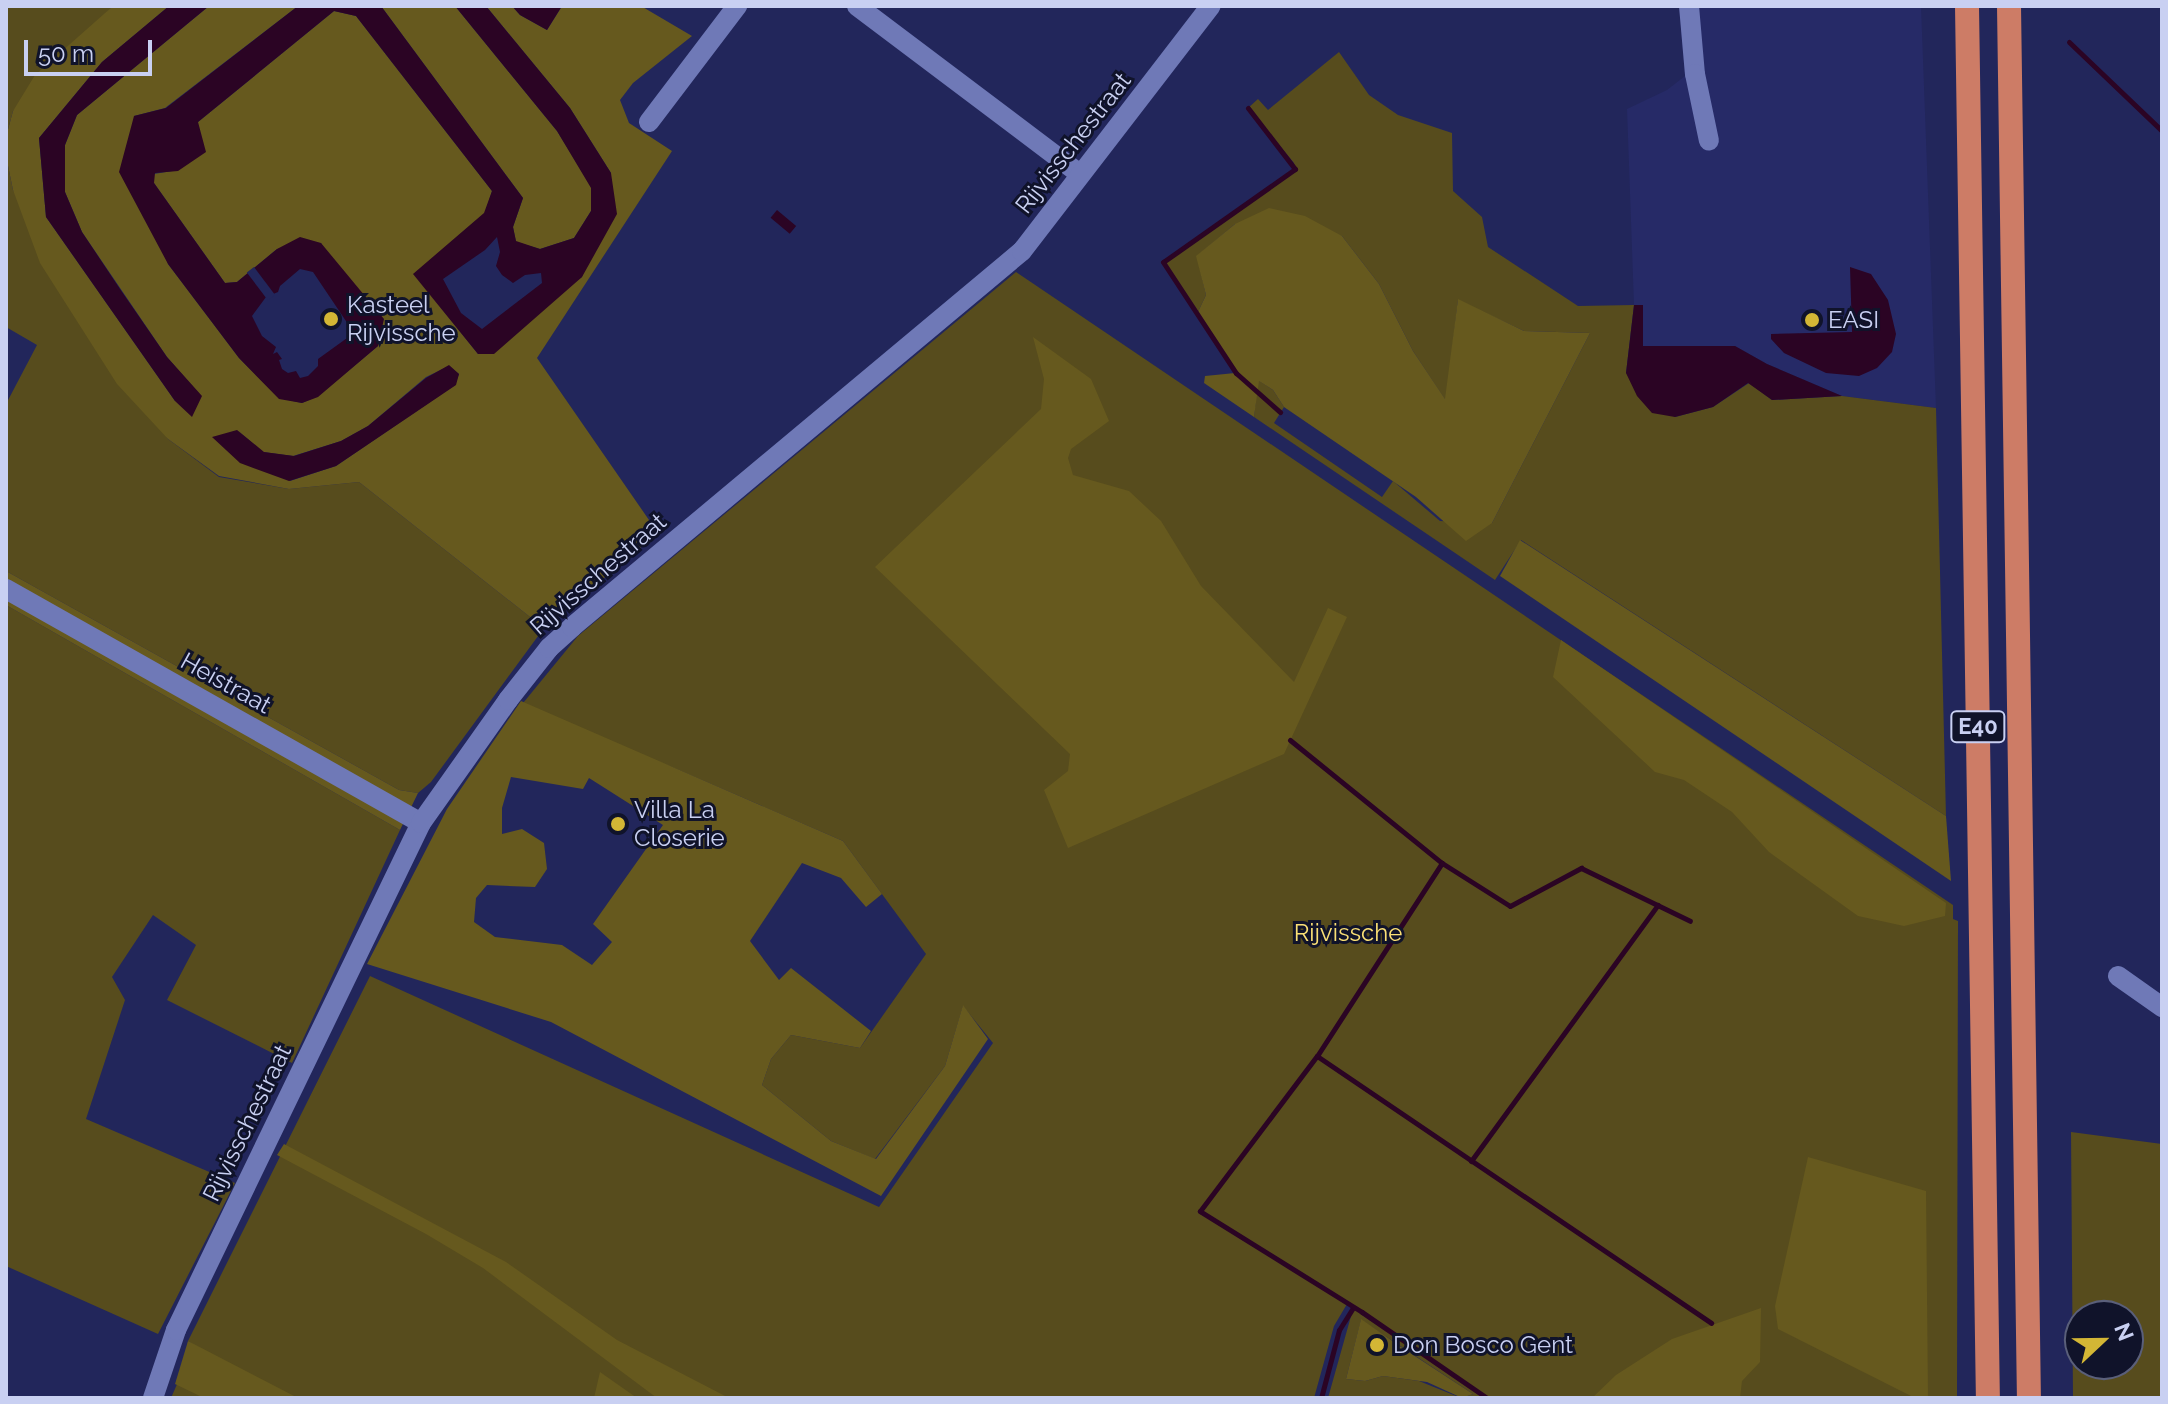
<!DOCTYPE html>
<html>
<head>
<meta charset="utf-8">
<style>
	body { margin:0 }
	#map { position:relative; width:2168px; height:1404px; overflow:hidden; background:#22265b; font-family:Raleway,sans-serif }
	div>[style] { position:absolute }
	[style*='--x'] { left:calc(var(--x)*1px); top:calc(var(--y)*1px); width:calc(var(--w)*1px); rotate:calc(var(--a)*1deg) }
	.built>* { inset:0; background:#262a67 }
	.green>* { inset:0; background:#574c1d }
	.forest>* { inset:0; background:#66591e }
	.water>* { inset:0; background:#2b0424; transform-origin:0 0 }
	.pier>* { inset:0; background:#22265b; transform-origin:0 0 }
	.stream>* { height:5px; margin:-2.5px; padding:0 2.5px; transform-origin:2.5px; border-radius:2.5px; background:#2b0424 }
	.minor>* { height:20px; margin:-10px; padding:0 10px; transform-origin:10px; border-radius:10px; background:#6f79b7 }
	.motorway>* { height:24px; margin:-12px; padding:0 12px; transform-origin:12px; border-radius:12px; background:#cd7c66 }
	.dots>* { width:22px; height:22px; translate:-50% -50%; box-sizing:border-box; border:4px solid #10132a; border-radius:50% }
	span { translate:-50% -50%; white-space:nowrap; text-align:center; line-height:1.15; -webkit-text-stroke:6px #10132a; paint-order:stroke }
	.shield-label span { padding:2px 6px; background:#10132a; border:2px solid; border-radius:6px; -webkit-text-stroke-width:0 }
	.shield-label { font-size:22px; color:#c9d0f2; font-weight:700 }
	.street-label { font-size:24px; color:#c9d0f2 }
	.poi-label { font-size:24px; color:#c9d0f2 }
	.left { translate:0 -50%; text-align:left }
	.park-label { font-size:24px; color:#f9df75 }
	.frame { position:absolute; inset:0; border:8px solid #c9d0f2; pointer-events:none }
	.north { position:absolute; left:2064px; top:1300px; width:80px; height:80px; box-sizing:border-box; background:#10132a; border:2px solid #5a5f7a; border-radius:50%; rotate:68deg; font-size:22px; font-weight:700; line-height:32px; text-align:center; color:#c9d0f2 }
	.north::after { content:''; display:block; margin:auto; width:28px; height:36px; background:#d3b635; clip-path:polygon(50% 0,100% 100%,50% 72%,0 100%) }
	.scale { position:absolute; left:24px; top:40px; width:128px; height:36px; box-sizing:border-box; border:4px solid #c9d0f2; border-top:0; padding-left:10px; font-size:24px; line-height:28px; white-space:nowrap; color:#c9d0f2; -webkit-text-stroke:6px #10132a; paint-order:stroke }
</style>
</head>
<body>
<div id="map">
	<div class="built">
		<i style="clip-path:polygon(1679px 6px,1921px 6px,1936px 408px,1842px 396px,1767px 364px,1735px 346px,1643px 346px,1643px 306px,1634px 305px,1627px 109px,1667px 90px,1685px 76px)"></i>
	</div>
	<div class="green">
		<i style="clip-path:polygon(6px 6px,113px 6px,13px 111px,6px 137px)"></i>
		<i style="clip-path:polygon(1339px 52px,1369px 95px,1398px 115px,1452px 133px,1453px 191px,1482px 217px,1488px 247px,1578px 306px,1634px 305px,1626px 373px,1675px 417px,1713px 407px,1749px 383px,1772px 400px,1842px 396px,1936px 408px,1946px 816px,1521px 540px,1495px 580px,1254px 417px,1258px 380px,1273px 390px,1284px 407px,1274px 423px,1382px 497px,1393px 481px,1440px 521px,1492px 523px,1590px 333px,1524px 331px,1458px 300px,1446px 401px,1413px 351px,1379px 284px,1342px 236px,1235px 224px,1197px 256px,1206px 295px,1197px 314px,1163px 262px,1295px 169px,1294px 163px,1248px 108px,1258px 99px,1268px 110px)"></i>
		<i style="clip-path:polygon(6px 156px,13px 190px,168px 439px,219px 477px,289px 489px,359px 482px,544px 628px,431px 782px,418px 793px,399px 790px,6px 571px,6px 404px,37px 345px,6px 327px)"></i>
		<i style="clip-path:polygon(1016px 272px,1953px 905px,1953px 919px,1958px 921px,1957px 1398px,1462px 1398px,1473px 1394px,1361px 1320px,1346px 1379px,1365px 1381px,1383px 1376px,1419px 1381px,1461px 1398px,1328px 1398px,1353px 1309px,1347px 1304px,1334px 1326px,1314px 1398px,171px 1398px,194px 1345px,188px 1341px,370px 976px,879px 1207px,993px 1043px,963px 1006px,945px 1066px,875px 1159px,831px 1141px,762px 1085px,771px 1059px,791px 1035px,860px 1048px,926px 954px,843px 841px,672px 767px,519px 708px,578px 636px)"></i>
		<i style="clip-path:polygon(6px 605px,400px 830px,292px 1063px,167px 1000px,196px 945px,153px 915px,112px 977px,125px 1000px,86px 1119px,235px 1183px,158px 1334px,6px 1266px)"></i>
		<i style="clip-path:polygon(evenodd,2071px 1132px,2162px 1144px,2162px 1398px,2073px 1398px,2071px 1132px,2080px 1316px,2128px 1316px,2128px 1364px,2080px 1364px,2080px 1316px)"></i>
	</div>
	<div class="forest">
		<i style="clip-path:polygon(evenodd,113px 6px,169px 6px,102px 62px,39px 138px,46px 217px,175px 401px,201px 396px,167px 357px,82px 232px,65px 192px,65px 145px,77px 115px,209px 6px,298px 6px,165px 108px,134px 116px,168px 264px,239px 358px,279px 398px,302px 403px,318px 396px,378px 346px,321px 243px,277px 249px,237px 282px,225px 283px,154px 183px,154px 174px,178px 170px,198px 122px,334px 11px,356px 16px,492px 191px,485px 213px,414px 274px,478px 354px,582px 277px,611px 173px,570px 108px,486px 6px,512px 6px,520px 15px,547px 30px,562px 6px,641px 6px,692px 36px,633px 83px,620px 100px,629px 123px,672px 151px,537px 358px,658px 533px,544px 628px,359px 482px,289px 489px,219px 476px,168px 439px,117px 384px,40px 263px,13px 190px,6px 156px,6px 137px,13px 111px,35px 75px,113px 6px,449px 366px,459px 374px,455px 385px,336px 466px,290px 481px,237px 430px,263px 452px,293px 456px,341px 441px,368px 426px,426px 377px,449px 366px)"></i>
		<i style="clip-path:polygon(381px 6px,455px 6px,557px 131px,592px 188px,591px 211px,574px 238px,540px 249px,516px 242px,513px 227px,523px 198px)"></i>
		<i style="clip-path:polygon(1269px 208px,1305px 216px,1342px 236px,1379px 284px,1413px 351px,1445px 399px,1458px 299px,1524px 331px,1590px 333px,1492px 523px,1466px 541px,1416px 497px,1284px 407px,1273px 390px,1259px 381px,1254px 417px,1204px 383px,1205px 376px,1235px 373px,1197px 314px,1206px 295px,1196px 256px,1235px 224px)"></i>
		<i style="clip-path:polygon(1033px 337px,1091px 379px,1109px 421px,1071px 449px,1068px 458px,1073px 475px,1129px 491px,1161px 521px,1201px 586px,1294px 682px,1328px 608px,1347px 617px,1284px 754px,1068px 848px,1044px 790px,1068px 771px,1070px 754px,875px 567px,1041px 409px,1044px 379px)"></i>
		<i style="clip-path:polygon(1520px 540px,1946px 816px,1951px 881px,1500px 576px)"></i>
		<i style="clip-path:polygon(6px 571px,399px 790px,418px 793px,400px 830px,6px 605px)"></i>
		<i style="clip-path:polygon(1561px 640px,1946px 903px,1945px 916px,1904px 926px,1858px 916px,1769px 852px,1732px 812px,1684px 780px,1655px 772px,1553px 677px)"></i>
		<i style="clip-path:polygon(evenodd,521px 701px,843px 841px,882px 894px,866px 907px,841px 878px,802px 863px,750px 941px,779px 980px,791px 968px,871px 1031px,860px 1048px,791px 1035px,771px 1059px,762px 1085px,831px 1141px,876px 1159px,945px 1066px,963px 1005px,988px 1039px,881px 1196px,551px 1022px,367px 964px,447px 809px,521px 701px,511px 777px,583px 789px,589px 778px,663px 825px,593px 924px,612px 942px,592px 965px,562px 945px,495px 937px,474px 922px,476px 898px,487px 885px,535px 887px,547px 869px,544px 843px,522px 829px,502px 834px,502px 808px,511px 777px)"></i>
		<i style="clip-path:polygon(284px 1144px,506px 1262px,617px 1340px,729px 1398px,657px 1398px,483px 1268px,426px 1234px,277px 1155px)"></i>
		<i style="clip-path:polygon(1808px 1157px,1926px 1191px,1928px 1398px,1915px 1398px,1778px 1329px,1775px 1306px)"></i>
		<i style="clip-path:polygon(1761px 1308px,1760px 1362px,1742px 1381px,1740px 1398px,1592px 1398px,1616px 1375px,1672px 1339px)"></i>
		<i style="clip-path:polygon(1361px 1319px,1401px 1347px,1473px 1394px,1462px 1398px,1427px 1382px,1383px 1376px,1365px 1381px,1346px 1379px)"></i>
		<i style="clip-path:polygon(188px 1341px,298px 1398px,204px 1398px,175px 1384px)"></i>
		<i style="clip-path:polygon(600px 1372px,637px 1398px,594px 1398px)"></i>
	</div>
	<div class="water">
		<i style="clip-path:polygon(169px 6px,209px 6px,77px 115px,65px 145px,65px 192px,82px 232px,120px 289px,167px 357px,202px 396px,192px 417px,175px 401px,46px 217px,39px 138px,102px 62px)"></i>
		<i style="clip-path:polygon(evenodd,298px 6px,381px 6px,523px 198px,513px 227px,516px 241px,540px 249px,574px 238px,591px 211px,591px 188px,557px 131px,455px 6px,486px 6px,570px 108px,611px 173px,617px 214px,582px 277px,494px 354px,478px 354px,413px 274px,484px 213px,492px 191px,356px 16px,334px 11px,198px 122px,206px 152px,178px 171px,155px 173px,154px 183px,225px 283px,237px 282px,277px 249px,300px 237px,321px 243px,384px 319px,378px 346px,318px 397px,302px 403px,279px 399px,239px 358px,168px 264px,119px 172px,134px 116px,166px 108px,298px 6px,497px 237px,500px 252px,496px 266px,502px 275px,513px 283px,525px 275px,541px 273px,542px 283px,482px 329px,461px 313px,443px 279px,485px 250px,497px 237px,298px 6px,300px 269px,313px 272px,354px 333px,318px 359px,318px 366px,308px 376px,300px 378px,296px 371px,288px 373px,282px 369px,279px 360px,282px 359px,277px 352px,273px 354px,276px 347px,262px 336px,252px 316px,266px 297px,278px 292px,280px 286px,300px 269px)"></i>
		<i style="clip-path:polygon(512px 6px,562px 6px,547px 30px,520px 15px)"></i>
		<i style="left:777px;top:210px;width:25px;height:10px;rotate:40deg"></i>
		<i style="clip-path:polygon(1850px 267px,1871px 274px,1888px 300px,1896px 334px,1892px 352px,1877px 368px,1859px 376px,1826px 373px,1784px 353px,1771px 339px,1771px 334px,1852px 332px)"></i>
		<i style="clip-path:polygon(1634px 305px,1643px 305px,1643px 346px,1735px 346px,1767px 364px,1842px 396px,1772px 400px,1748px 383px,1713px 407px,1675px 417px,1652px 413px,1637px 396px,1626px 373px)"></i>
		<i style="clip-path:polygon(449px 365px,459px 374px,456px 385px,336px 466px,289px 481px,240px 463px,212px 437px,237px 430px,264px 452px,294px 456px,341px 441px,368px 426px,426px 378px)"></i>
	</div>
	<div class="pier">
		<i style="left:254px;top:267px;width:35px;height:9px;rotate:53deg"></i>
	</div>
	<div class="stream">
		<i style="--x:2069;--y:42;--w:129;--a:43.7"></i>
		<i style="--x:1248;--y:108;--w:77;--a:52.4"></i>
		<i style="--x:1295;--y:169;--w:161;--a:144.8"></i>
		<i style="--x:1163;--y:262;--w:133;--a:56.7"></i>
		<i style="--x:1236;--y:373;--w:59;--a:41.6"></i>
		<i style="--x:1290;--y:740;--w:196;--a:39"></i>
		<i style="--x:1317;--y:1056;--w:476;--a:34.1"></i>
		<i style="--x:1471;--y:1161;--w:317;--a:-53.9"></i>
		<i style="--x:1321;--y:1398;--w:70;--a:-75.2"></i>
		<i style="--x:1339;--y:1330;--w:26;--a:-58"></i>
		<i style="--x:1487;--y:1398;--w:152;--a:-145.5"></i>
		<i style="--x:1362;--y:1312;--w:191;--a:-148.1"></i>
		<i style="--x:1200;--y:1211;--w:194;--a:-53"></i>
		<i style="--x:1317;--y:1056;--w:230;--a:-57.1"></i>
		<i style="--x:1442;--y:863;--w:80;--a:32.3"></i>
		<i style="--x:1510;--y:906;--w:81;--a:-28.2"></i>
		<i style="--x:1581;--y:868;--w:121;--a:25.9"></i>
	</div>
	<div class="minor">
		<i style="--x:857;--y:6;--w:279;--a:37"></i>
		<i style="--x:1689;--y:6;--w:68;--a:85"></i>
		<i style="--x:1695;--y:74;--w:68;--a:78.2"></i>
		<i style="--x:649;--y:122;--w:146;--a:-52.8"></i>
		<i style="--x:6;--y:589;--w:476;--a:29.4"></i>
		<i style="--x:2118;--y:976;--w:54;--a:35.2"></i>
		<i style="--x:153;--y:1398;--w:72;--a:-71.3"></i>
		<i style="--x:176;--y:1330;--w:563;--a:-64.21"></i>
		<i style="--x:421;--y:823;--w:151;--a:-54.7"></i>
		<i style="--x:508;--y:700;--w:66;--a:-51.7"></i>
		<i style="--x:549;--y:648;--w:31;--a:-42"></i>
		<i style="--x:572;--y:627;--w:586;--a:-39.88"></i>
		<i style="--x:1022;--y:251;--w:309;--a:-52.4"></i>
	</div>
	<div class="motorway">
		<i style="--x:1967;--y:6;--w:1392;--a:89.14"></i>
		<i style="--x:2009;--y:6;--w:1392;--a:89.18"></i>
	</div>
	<div class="dots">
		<i style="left:331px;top:319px;background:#d3b635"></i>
		<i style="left:1812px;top:320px;background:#d3b635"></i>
		<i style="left:618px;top:824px;background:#d3b635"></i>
		<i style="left:1377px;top:1345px;background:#d3b635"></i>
	</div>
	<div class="shield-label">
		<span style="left:1978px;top:727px">E40</span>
	</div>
	<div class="street-label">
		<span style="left:1073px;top:143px;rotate:-52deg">Rijvisschestraat</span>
		<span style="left:598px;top:574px;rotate:-41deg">Rijvisschestraat</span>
		<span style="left:226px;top:683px;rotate:29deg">Heistraat</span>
		<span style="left:247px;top:1123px;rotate:-64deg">Rijvisschestraat</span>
	</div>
	<div class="poi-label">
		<span class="left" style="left:347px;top:319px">Kasteel<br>Rijvissche</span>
		<span class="left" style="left:1828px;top:320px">EASI</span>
		<span class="left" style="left:634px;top:824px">Villa La<br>Closerie</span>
		<span class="left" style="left:1393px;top:1345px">Don Bosco Gent</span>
	</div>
	<div class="park-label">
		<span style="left:1348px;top:933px">Rijvissche</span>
	</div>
	<div class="frame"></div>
	<div class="north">N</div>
	<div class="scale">50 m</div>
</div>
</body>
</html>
